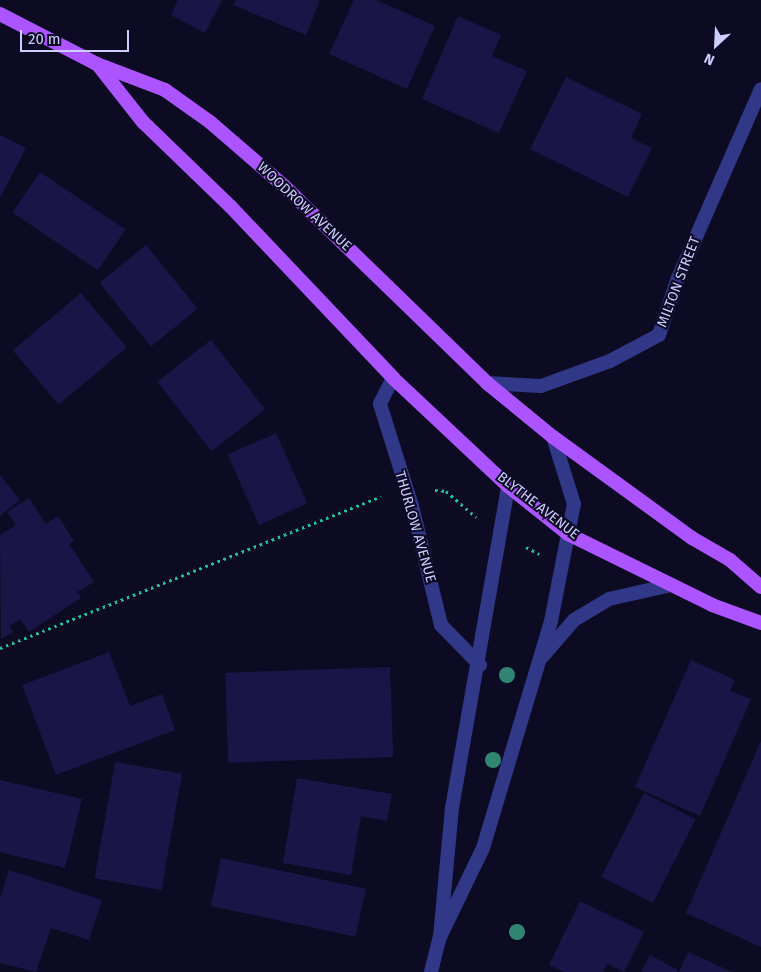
<!DOCTYPE html>
<html>
<head>
<meta charset="utf-8">
<style>
	body { margin:0 }
	#map { position:relative; width:761px; height:972px; overflow:hidden; background:#0d0b23; font-family:"Fira Sans",sans-serif }
	div>[style] { position:absolute }
	[style*='--x'] { left:calc(var(--x)*1px); top:calc(var(--y)*1px); width:calc(var(--w)*1px); rotate:calc(var(--a)*1deg) }
	.building>* { inset:0; background:#1a1546; transform-origin:0 0 }
	.path>* { height:3px; margin-top:-1.5px; transform-origin:0; background:repeating-linear-gradient(90deg,#21bfa4 0 2.5px,transparent 0 6.5px) }
	.minor>* { height:14px; margin:-7px; padding:0 7px; transform-origin:7px; border-radius:7px; background:#313887 }
	.primary>* { height:14px; margin:-7px; padding:0 7px; transform-origin:7px; border-radius:7px; background:#ac54ff }
	.trees>* { width:16px; height:16px; margin:-8px; border-radius:50%; background:#308672 }
	span { translate:-50% -50%; white-space:nowrap; text-align:center; line-height:1.15; -webkit-text-stroke:4px #0d0b23; paint-order:stroke }
	.street-label { font-size:14px; color:#cdcdff }
	.north { position:absolute; left:691px; top:20px; width:50px; height:50px; -webkit-text-stroke:4px #0d0b23; paint-order:stroke; rotate:205deg; font-size:14px; font-weight:700; line-height:20px; text-align:center; color:#cdcdff }
	.north::after { content:''; display:block; margin:auto; width:18px; height:22px; background:#cdcdff; clip-path:polygon(50% 0,100% 100%,50% 72%,0 100%) }
	.scale { position:absolute; left:20px; top:30px; width:109px; height:22px; box-sizing:border-box; border:2px solid #cdcdff; border-top:0; padding-left:6px; font-size:15px; line-height:18px; white-space:nowrap; color:#cdcdff; -webkit-text-stroke:4px #0d0b23; paint-order:stroke }
</style>
</head>
<body>
<div id="map">
	<div class="building">
		<i style="clip-path:polygon(178px 0,222px 0,205px 33px,171px 15px)"></i>
		<i style="clip-path:polygon(236px 0,320px 0,306px 35px,233px 5px)"></i>
		<i style="clip-path:polygon(354px 0,376px 0,435px 26px,407px 89px,329px 54px)"></i>
		<i style="clip-path:polygon(458px 16px,501px 35px,492px 56px,527px 71px,499px 133px,422px 99px)"></i>
		<i style="clip-path:polygon(566px 77px,642px 114px,631px 138px,652px 148px,628px 197px,530px 149px)"></i>
		<i style="clip-path:polygon(0 135px,26px 148px,0 198px)"></i>
		<i style="left:40px;top:172px;width:103px;height:49px;rotate:34deg"></i>
		<i style="left:146px;top:245px;width:82px;height:60px;rotate:51deg"></i>
		<i style="left:81px;top:293px;width:71px;height:89px;rotate:50deg"></i>
		<i style="left:211px;top:340px;width:88px;height:68px;rotate:52deg"></i>
		<i style="left:276px;top:433px;width:77px;height:53px;rotate:66deg"></i>
		<i style="clip-path:polygon(0 475px,20px 500px,0 516px)"></i>
		<i style="clip-path:polygon(29px 498px,46px 524px,58px 516px,74px 541px,69px 544px,94px 582px,77px 592px,81px 598px,29px 632px,20px 619px,9px 626px,13px 632px,1px 639px,0 535px,16px 525px,7px 512px)"></i>
		<i style="clip-path:polygon(109px 652px,130px 706px,162px 694px,175px 730px,56px 775px,22px 685px)"></i>
		<i style="clip-path:polygon(691px 660px,735px 680px,730px 691px,751px 699px,700px 816px,635px 787px)"></i>
		<i style="left:390px;top:667px;width:90px;height:165px;rotate:88deg"></i>
		<i style="clip-path:polygon(761px 741px,761px 947px,686px 913px)"></i>
		<i style="left:115px;top:762px;width:68px;height:118px;rotate:10deg"></i>
		<i style="clip-path:polygon(297px 778px,392px 794px,387px 821px,361px 816px,351px 875px,283px 863px)"></i>
		<i style="clip-path:polygon(0 780px,82px 799px,65px 868px,0 852px)"></i>
		<i style="left:644px;top:793px;width:58px;height:94px;rotate:27deg"></i>
		<i style="left:221px;top:858px;width:148px;height:49px;rotate:12deg"></i>
		<i style="clip-path:polygon(9px 870px,102px 900px,89px 940px,51px 928px,36px 972px,0 963px,0 899px)"></i>
		<i style="clip-path:polygon(580px 901px,644px 932px,624px 972px,607px 964px,603px 972px,564px 972px,549px 965px)"></i>
		<i style="clip-path:polygon(688px 952px,732px 972px,679px 972px)"></i>
		<i style="clip-path:polygon(650px 955px,678px 970px,677px 972px,641px 972px)"></i>
	</div>
	<div class="path">
		<i style="--x:435;--y:490;--w:11;--a:5"></i>
		<i style="--x:446;--y:491;--w:40;--a:41"></i>
		<i style="--x:526;--y:547;--w:15;--a:28"></i>
		<i style="--x:0;--y:648;--w:410;--a:-21.7"></i>
	</div>
	<div class="minor">
		<i style="--x:393;--y:378;--w:29;--a:117"></i>
		<i style="--x:380;--y:404;--w:107;--a:72.6"></i>
		<i style="--x:412;--y:506;--w:122;--a:76.3"></i>
		<i style="--x:441;--y:625;--w:56;--a:45.7"></i>
		<i style="--x:487;--y:383;--w:54;--a:3.2"></i>
		<i style="--x:541;--y:386;--w:73;--a:-19.9"></i>
		<i style="--x:610;--y:361;--w:55;--a:-28"></i>
		<i style="--x:659;--y:335;--w:60;--a:-71.6"></i>
		<i style="--x:678;--y:278;--w:206;--a:-66.3"></i>
		<i style="--x:543;--y:656;--w:48;--a:-49.3"></i>
		<i style="--x:574;--y:620;--w:41;--a:-31"></i>
		<i style="--x:609;--y:599;--w:64;--a:-12.7"></i>
		<i style="--x:440;--y:937;--w:99;--a:-64.2"></i>
		<i style="--x:483;--y:848;--w:237;--a:-73.3"></i>
		<i style="--x:551;--y:621;--w:119;--a:-78.9"></i>
		<i style="--x:574;--y:504;--w:70;--a:-107.4"></i>
		<i style="--x:431;--y:972;--w:36;--a:-76"></i>
		<i style="--x:440;--y:937;--w:130;--a:-84.7"></i>
		<i style="--x:452;--y:808;--w:327;--a:-80.1"></i>
	</div>
	<div class="primary">
		<i style="--x:0;--y:14;--w:109;--a:27.3"></i>
		<i style="--x:97;--y:64;--w:73;--a:20.9"></i>
		<i style="--x:165;--y:90;--w:55;--a:35.4"></i>
		<i style="--x:210;--y:122;--w:98;--a:40.9"></i>
		<i style="--x:284;--y:186;--w:283;--a:44.1"></i>
		<i style="--x:487;--y:383;--w:85;--a:39.3"></i>
		<i style="--x:553;--y:437;--w:172;--a:36"></i>
		<i style="--x:692;--y:538;--w:44;--a:30.1"></i>
		<i style="--x:730;--y:560;--w:41;--a:41.1"></i>
		<i style="--x:98;--y:65;--w:73;--a:51.7"></i>
		<i style="--x:143;--y:122;--w:122;--a:44"></i>
		<i style="--x:231;--y:207;--w:236;--a:46.5"></i>
		<i style="--x:393;--y:378;--w:158;--a:43.2"></i>
		<i style="--x:508;--y:486;--w:77;--a:38.7"></i>
		<i style="--x:568;--y:534;--w:161;--a:26.2"></i>
		<i style="--x:712;--y:605;--w:52;--a:20.2"></i>
	</div>
	<div class="trees">
		<i style="left:507px;top:675px"></i>
		<i style="left:493px;top:760px"></i>
		<i style="left:517px;top:932px"></i>
	</div>
	<div class="street-label">
		<span style="left:304px;top:207px;rotate:43deg">WOODROW AVENUE</span>
		<span style="left:679px;top:282px;rotate:-69deg">MILTON STREET</span>
		<span style="left:538px;top:506px;rotate:38deg">BLYTHE AVENUE</span>
		<span style="left:415px;top:527px;rotate:74deg">THURLOW AVENUE</span>
	</div>
	<div class="north">N</div>
	<div class="scale">20 m</div>
</div>
</body>
</html>
